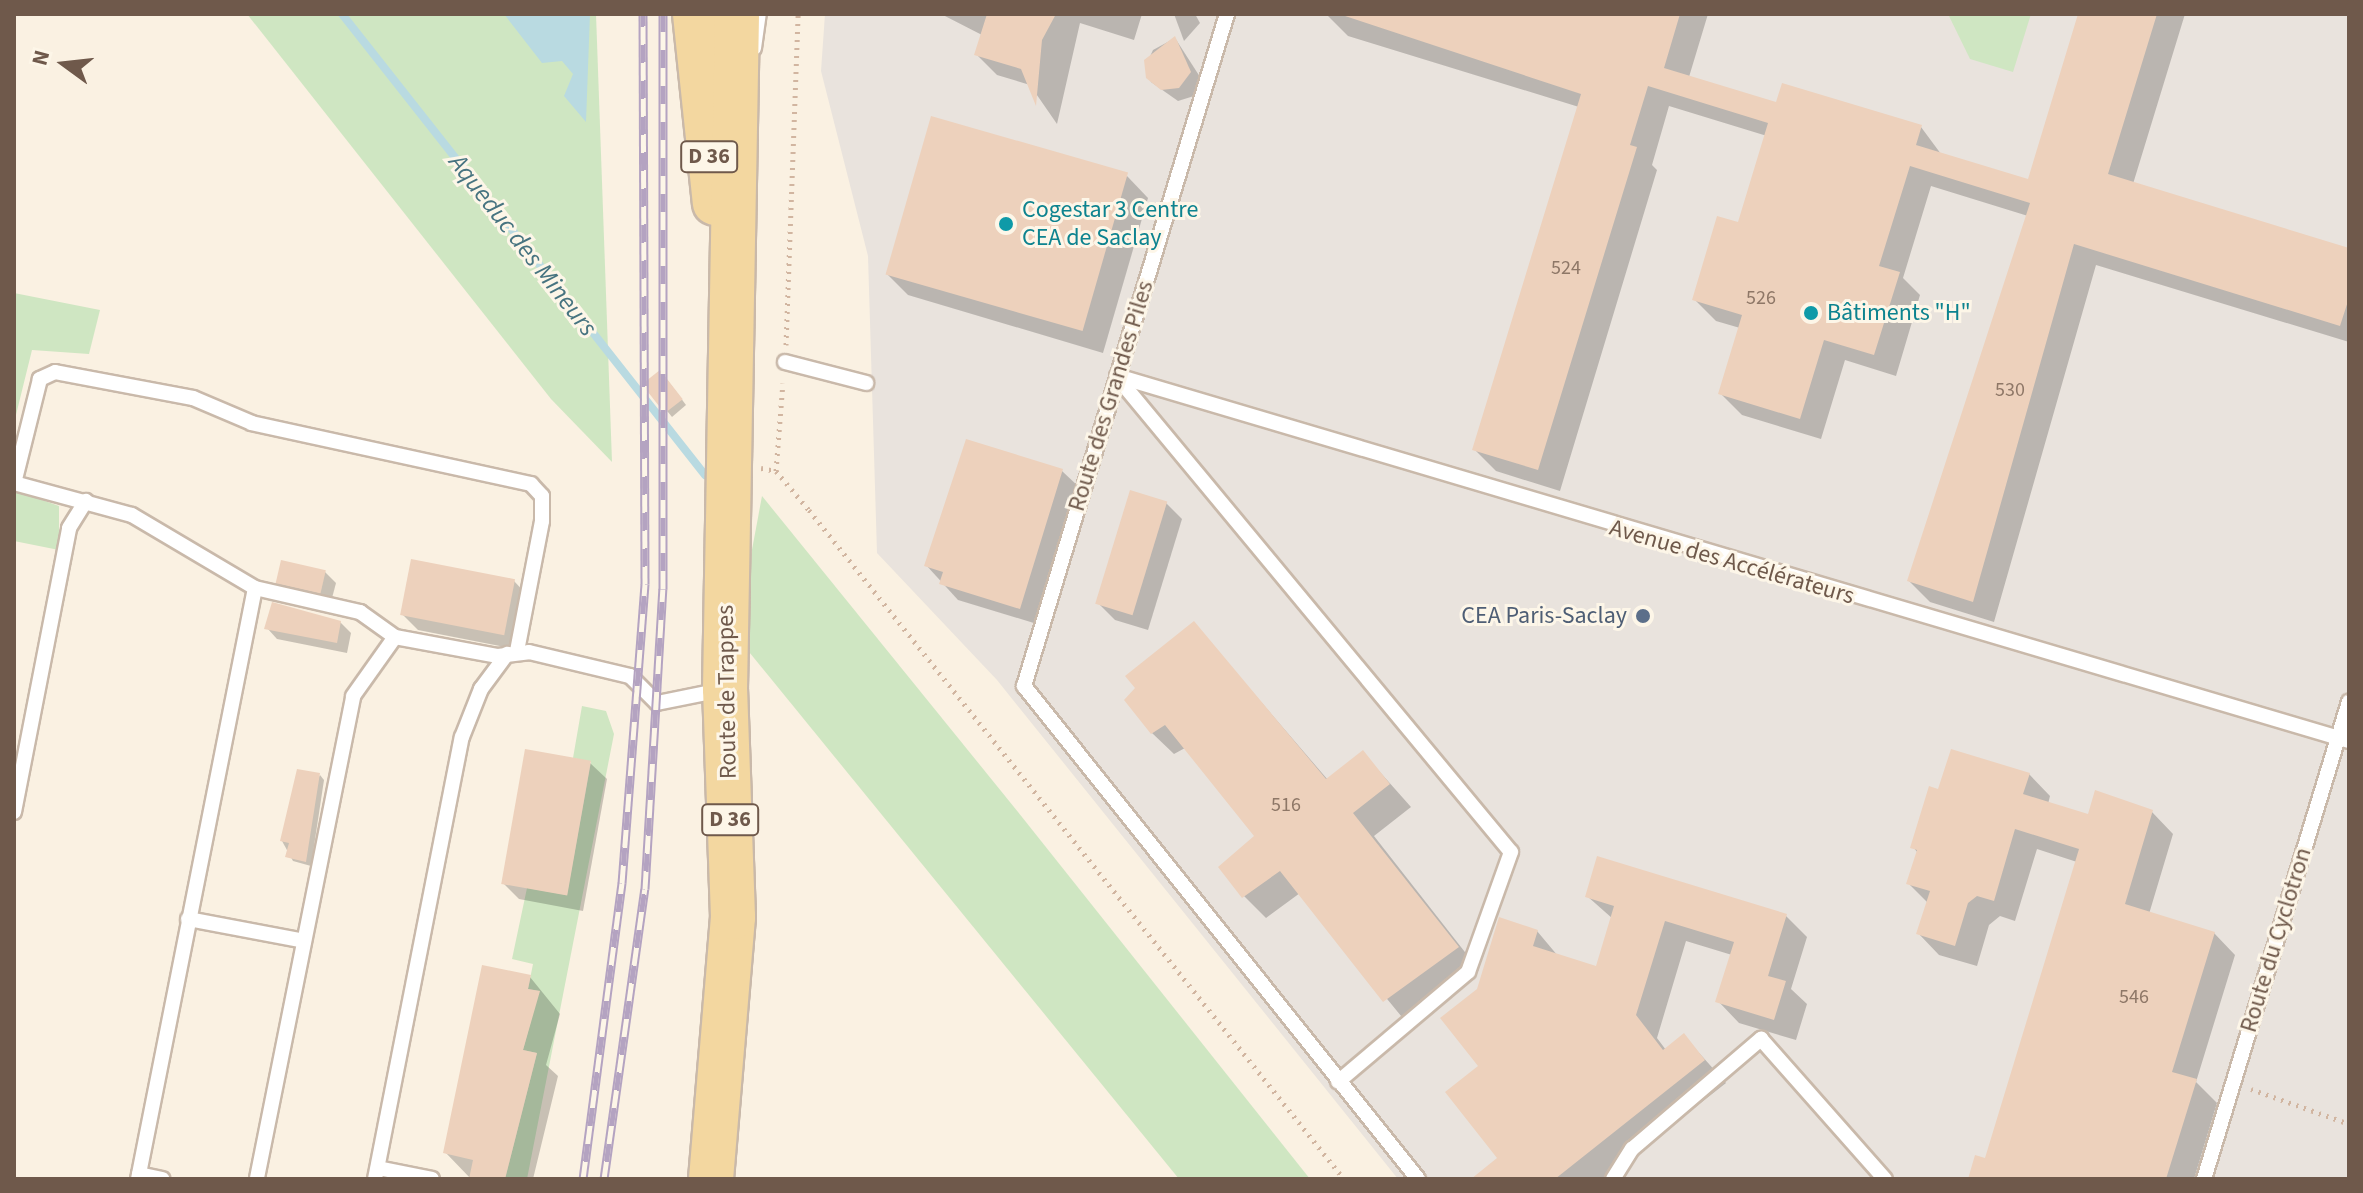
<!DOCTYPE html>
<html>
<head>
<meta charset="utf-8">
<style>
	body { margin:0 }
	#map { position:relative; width:2363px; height:1193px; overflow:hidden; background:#faf1e2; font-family:"Source Sans 3",sans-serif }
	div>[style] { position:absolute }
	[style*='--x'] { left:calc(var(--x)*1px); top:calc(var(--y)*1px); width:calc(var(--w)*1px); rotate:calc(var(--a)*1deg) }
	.industrial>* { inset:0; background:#e9e3dd }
	.green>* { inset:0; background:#cfe6c2 }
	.water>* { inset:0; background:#b9dae1 }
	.shadow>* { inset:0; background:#0003 }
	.stream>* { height:8px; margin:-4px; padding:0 4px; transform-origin:4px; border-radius:4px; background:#b9dae1 }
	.building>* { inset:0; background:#edd1bc; transform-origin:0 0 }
	.path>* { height:5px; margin-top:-2.5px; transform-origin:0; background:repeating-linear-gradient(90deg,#d1b5a0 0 2px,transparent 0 8px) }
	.roads { filter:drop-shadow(2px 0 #c9b9aa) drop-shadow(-2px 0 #c9b9aa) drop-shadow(0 2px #c9b9aa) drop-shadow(0 -2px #c9b9aa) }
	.lane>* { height:14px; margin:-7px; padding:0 7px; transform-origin:7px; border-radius:7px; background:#fff }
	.primary>* { height:44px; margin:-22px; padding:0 22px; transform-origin:22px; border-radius:22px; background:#f3d7a0 }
	.rail>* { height:9px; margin-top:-4.5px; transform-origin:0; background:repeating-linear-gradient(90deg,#fdf6e8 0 18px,#b4a3c1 0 36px); box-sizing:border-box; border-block:2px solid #b4a3c1 }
	.dots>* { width:22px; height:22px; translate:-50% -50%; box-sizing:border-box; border:4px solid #fdf6e8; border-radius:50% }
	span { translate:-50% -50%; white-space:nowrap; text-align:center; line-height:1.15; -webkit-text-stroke:6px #fdf6e8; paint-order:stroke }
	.number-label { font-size:20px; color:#8e7767 }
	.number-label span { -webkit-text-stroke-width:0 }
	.shield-label span { padding:2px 6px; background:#fdf6e8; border:2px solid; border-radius:6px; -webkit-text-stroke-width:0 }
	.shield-label { font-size:22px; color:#6f594b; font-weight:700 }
	.culture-label { font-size:24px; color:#0d838f }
	.left { translate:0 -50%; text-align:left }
	.street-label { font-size:24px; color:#6f594b }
	.service-label { font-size:24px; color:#4e5e75 }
	.right { translate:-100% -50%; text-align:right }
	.water-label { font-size:26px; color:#477480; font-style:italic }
	.frame { position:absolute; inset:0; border:16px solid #6f594b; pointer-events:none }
	.north { position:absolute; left:24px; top:24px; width:80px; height:80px; -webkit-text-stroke:6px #fdf6e8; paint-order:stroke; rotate:285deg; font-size:22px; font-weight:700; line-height:32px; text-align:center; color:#6f594b }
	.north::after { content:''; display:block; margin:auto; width:28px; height:36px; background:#6f594b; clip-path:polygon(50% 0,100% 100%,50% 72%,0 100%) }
</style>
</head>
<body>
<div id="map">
	<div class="industrial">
		<i style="clip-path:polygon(825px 14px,2349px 14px,2349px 1179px,1398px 1179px,997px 680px,877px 553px,868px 256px,821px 71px)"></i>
	</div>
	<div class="green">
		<i style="clip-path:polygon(247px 14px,596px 14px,612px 462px,551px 399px)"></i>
		<i style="clip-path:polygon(1948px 14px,2031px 14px,2013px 72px,1970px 59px)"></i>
		<i style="clip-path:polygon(14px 293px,100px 310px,89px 354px,32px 350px,14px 423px)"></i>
		<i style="clip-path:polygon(14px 490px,59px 506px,59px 550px,14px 541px)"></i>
		<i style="clip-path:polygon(762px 496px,1018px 812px,1310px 1179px,1179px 1179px,736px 636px)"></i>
		<i style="clip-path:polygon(582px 706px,606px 711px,614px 734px,527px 1179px,505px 1179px,537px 1053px,523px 1050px,539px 991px,528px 989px,533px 964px,512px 959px,527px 888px,567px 895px,591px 762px,573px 758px)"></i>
	</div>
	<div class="water">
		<i style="clip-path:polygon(504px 14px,590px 14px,586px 122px,564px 96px,573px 74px,562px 61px,542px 63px)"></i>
	</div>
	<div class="shadow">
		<i style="clip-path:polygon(941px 14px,1142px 14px,1134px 40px,1080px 23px,1057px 124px,1030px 85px,997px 75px,976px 54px,982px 35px)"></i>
		<i style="clip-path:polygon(1174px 14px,1195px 14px,1200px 23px,1184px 41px)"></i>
		<i style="clip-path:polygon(1326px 14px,1708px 14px,1689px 77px,1777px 104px,1921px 127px,1941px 154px,2029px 182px,2080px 14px,2185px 14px,2133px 184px,2349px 250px,2349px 342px,2096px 265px,1994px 622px,1930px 602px,1909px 581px,2028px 216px,1931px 186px,1903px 278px,1920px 295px,1896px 376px,1845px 360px,1821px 439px,1742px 415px,1720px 393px,1740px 328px,1716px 321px,1694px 299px,1740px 225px,1767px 136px,1669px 106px,1652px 165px,1657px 170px,1560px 491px,1496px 471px,1474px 449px,1579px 107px,1348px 36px)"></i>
		<i style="clip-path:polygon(1175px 38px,1202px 80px,1194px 96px,1178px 101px,1151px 82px,1146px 65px,1153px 50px)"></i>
		<i style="clip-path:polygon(1127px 176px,1148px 198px,1103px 353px,908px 295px,886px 273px)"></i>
		<i style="clip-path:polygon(665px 377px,686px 405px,672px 417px,645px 384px)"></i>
		<i style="clip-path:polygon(1062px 471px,1079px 487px,1037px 624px,958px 600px,926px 565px)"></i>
		<i style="clip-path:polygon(1166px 503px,1182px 519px,1148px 630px,1115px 620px,1098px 603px)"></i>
		<i style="clip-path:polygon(325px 572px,336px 583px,331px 602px,289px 593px,278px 582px)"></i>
		<i style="clip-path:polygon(514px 581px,530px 598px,520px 650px,418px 630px,402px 614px)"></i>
		<i style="clip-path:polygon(340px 622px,351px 633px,347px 653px,277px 639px,267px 628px)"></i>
		<i style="clip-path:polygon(1194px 624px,1328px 780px,1363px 753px,1411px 807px,1374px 836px,1479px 970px,1406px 1022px,1300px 893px,1266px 918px,1244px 896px,1256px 837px,1185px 748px,1174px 754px,1152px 733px)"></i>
		<i style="clip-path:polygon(590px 763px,607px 779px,583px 911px,519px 899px,503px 883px)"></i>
		<i style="clip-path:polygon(2029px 774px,2050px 796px,2048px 804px,2090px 816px,2152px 812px,2173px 834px,2149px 914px,2214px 933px,2235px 955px,2196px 1082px,2217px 1103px,2194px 1179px,1970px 1179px,1986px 1160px,2077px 862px,2037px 849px,2015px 921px,2000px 916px,1989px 925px,1977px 966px,1939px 955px,1918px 933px,1928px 903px,1909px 884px,1918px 853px,1913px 847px,1939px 791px)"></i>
		<i style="clip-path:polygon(320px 775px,324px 780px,311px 866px,293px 861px,282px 841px)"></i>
		<i style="clip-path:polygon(1587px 896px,1786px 916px,1807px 937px,1791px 989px,1807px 1004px,1796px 1040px,1739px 1023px,1718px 1001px,1732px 955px,1686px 941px,1657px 1038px,1666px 1050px,1684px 1036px,1726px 1083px,1604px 1179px,1474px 1179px,1500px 1158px,1479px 990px,1537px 931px,1558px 956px,1597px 968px,1613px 919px)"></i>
		<i style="clip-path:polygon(530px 977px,560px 1014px,546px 1065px,558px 1076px,533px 1179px,471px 1179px,445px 1152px)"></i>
	</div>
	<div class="stream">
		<i style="--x:342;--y:14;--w:587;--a:51.78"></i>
	</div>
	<div class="building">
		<i style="clip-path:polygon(987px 14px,1056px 14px,1042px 40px,1036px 106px,1021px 69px,974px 55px)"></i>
		<i style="clip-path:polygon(1339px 14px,1680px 14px,1664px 68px,1776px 102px,1782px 83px,1922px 125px,1916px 145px,2028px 179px,2078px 14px,2157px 14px,2108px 174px,2349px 248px,2349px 298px,2340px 326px,2074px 244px,1973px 602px,1907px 581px,2030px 203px,1910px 166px,1879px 266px,1900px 272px,1874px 355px,1824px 340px,1800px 419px,1718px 394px,1742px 315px,1692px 300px,1717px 216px,1738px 222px,1768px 123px,1648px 86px,1630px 145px,1637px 147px,1538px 470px,1472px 450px,1581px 94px)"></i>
		<i style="clip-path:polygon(1175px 36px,1191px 72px,1179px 88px,1161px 90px,1146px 78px,1144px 60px)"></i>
		<i style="left:931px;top:116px;width:205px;height:165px;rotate:16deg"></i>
		<i style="left:660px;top:370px;width:37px;height:23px;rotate:52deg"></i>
		<i style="clip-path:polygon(966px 439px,1063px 469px,1020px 609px,939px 584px,943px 572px,924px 566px)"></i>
		<i style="left:1130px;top:490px;width:39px;height:119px;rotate:17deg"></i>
		<i style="left:411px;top:559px;width:106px;height:57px;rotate:11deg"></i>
		<i style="left:281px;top:560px;width:46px;height:24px;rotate:13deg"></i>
		<i style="clip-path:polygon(272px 602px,341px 621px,337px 643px,264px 629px)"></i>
		<i style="clip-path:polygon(1194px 621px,1326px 779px,1363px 750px,1390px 784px,1353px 813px,1459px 947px,1383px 1002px,1280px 871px,1242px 898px,1218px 867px,1254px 836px,1165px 725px,1151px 734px,1124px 700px,1135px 688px,1125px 676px)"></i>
		<i style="left:525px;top:749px;width:67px;height:137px;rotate:10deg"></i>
		<i style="clip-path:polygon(1951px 749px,2030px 773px,2023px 794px,2088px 814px,2095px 790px,2153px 810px,2125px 904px,2215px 932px,2172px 1072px,2197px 1079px,2166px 1179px,1968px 1179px,1975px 1155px,1985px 1158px,2079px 849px,2015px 829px,1994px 901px,1977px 896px,1968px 903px,1955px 946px,1916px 934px,1930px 891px,1906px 884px,1917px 850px,1910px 848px,1929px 786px,1938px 789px)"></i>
		<i style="clip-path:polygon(297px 769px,320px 773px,306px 862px,285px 857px,289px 843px,280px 841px)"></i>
		<i style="clip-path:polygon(1597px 856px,1787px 914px,1768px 976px,1786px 981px,1774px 1020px,1715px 1002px,1734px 942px,1665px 921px,1636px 1015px,1663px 1050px,1684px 1033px,1705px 1060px,1555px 1179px,1471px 1179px,1497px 1158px,1445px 1092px,1478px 1066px,1440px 1018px,1477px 989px,1499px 917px,1538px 930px,1533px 946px,1596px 966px,1614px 906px,1585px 897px)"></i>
		<i style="clip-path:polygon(482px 965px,531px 975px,528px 989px,540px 991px,523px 1050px,537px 1053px,505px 1179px,469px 1179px,473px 1160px,443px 1153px)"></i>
	</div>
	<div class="path">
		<i style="--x:786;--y:345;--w:331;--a:-87.9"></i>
		<i style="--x:761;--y:468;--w:15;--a:11"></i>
		<i style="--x:776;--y:471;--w:51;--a:49.8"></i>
		<i style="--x:809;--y:510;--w:857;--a:51.35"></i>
		<i style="--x:776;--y:471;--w:88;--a:-85.5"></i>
		<i style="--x:2251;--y:1089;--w:99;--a:19.5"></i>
	</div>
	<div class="roads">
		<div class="lane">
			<i style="--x:1227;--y:14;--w:702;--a:106.81"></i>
			<i style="--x:1024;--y:686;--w:631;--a:51.37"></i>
			<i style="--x:754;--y:48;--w:34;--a:-82"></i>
			<i style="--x:785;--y:362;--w:84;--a:14.5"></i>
			<i style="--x:1117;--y:376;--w:1285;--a:16.5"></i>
			<i style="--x:1117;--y:377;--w:617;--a:50.33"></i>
			<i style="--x:1511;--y:852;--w:127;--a:109.7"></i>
			<i style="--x:1468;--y:972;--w:170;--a:139.8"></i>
			<i style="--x:517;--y:651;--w:132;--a:-79.1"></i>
			<i style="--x:542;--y:521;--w:25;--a:-90"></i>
			<i style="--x:542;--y:496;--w:16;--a:-133"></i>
			<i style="--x:531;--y:484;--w:286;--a:-167.7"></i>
			<i style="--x:252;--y:423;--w:64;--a:-157"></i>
			<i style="--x:193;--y:398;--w:140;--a:-169.3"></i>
			<i style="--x:55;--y:372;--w:17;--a:155"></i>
			<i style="--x:40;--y:379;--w:107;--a:104"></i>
			<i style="--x:14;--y:483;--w:122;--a:15.2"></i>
			<i style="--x:132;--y:515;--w:143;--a:30.7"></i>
			<i style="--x:255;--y:588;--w:108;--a:12.9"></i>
			<i style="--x:360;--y:612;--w:43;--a:35.5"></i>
			<i style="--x:395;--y:637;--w:105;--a:10.5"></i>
			<i style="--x:498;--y:656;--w:31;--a:-7"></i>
			<i style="--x:529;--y:652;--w:104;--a:13.4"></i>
			<i style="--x:630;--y:676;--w:38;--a:45"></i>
			<i style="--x:657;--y:703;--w:65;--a:-11.5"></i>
			<i style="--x:14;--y:812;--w:289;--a:-79"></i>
			<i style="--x:69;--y:528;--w:32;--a:-58"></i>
			<i style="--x:188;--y:919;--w:118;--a:10.7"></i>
			<i style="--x:378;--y:1168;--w:55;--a:11.5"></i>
			<i style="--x:139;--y:1174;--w:24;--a:12"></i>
			<i style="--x:257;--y:1178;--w:491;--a:-78.7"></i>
			<i style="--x:353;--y:696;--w:72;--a:-54.6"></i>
			<i style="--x:138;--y:1179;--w:602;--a:-78.8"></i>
			<i style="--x:375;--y:1179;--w:450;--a:-78.9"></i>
			<i style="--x:462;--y:737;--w:52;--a:-68.4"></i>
			<i style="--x:481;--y:689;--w:44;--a:-53.4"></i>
			<i style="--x:1613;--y:1179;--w:36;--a:-58"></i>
			<i style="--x:1632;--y:1149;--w:170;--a:-40.5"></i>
			<i style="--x:1761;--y:1039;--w:187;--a:48.5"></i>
			<i style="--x:2204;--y:1179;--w:499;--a:-73.1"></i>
		</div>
		<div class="primary">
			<i style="--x:695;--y:14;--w:190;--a:84"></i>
			<i style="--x:711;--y:1179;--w:263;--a:-85.2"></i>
			<i style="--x:733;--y:917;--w:228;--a:-92"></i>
			<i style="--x:725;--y:689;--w:675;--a:-88.98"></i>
		</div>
	</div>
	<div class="rail">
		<i style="--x:583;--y:1179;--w:299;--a:-82.5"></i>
		<i style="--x:622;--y:883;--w:300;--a:-85.6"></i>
		<i style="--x:645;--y:584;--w:570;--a:-90.2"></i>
		<i style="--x:604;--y:1179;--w:293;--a:-82"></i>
		<i style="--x:645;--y:889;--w:301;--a:-86.6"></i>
		<i style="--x:663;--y:589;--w:575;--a:-90"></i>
	</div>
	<div class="dots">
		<i style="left:1006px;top:224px;background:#0f9aa8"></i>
		<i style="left:1811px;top:313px;background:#0f9aa8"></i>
		<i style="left:1643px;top:616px;background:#5c6f8a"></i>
	</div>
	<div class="number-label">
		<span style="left:1566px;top:268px">524</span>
		<span style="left:1761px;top:298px">526</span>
		<span style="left:2010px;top:390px">530</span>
		<span style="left:1286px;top:805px">516</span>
		<span style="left:2134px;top:997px">546</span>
	</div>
	<div class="shield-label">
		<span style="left:709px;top:157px">D 36</span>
		<span style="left:730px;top:820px">D 36</span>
	</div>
	<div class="culture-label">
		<span class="left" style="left:1022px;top:224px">Cogestar 3 Centre<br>CEA de Saclay</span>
		<span class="left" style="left:1827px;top:313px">Bâtiments "H"</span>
	</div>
	<div class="street-label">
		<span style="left:1111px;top:396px;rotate:-73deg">Route des Grandes Piles</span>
		<span style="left:1732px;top:562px;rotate:16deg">Avenue des Accélérateurs</span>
		<span style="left:727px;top:692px;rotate:-91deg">Route de Trappes</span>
		<span style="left:2276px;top:940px;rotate:-73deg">Route du Cyclotron</span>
	</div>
	<div class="service-label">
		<span class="right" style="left:1627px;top:616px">CEA Paris-Saclay</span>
	</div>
	<div class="water-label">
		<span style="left:523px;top:245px;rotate:52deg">Aqueduc des Mineurs</span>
	</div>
	<div class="frame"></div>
	<div class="north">N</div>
</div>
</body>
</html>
